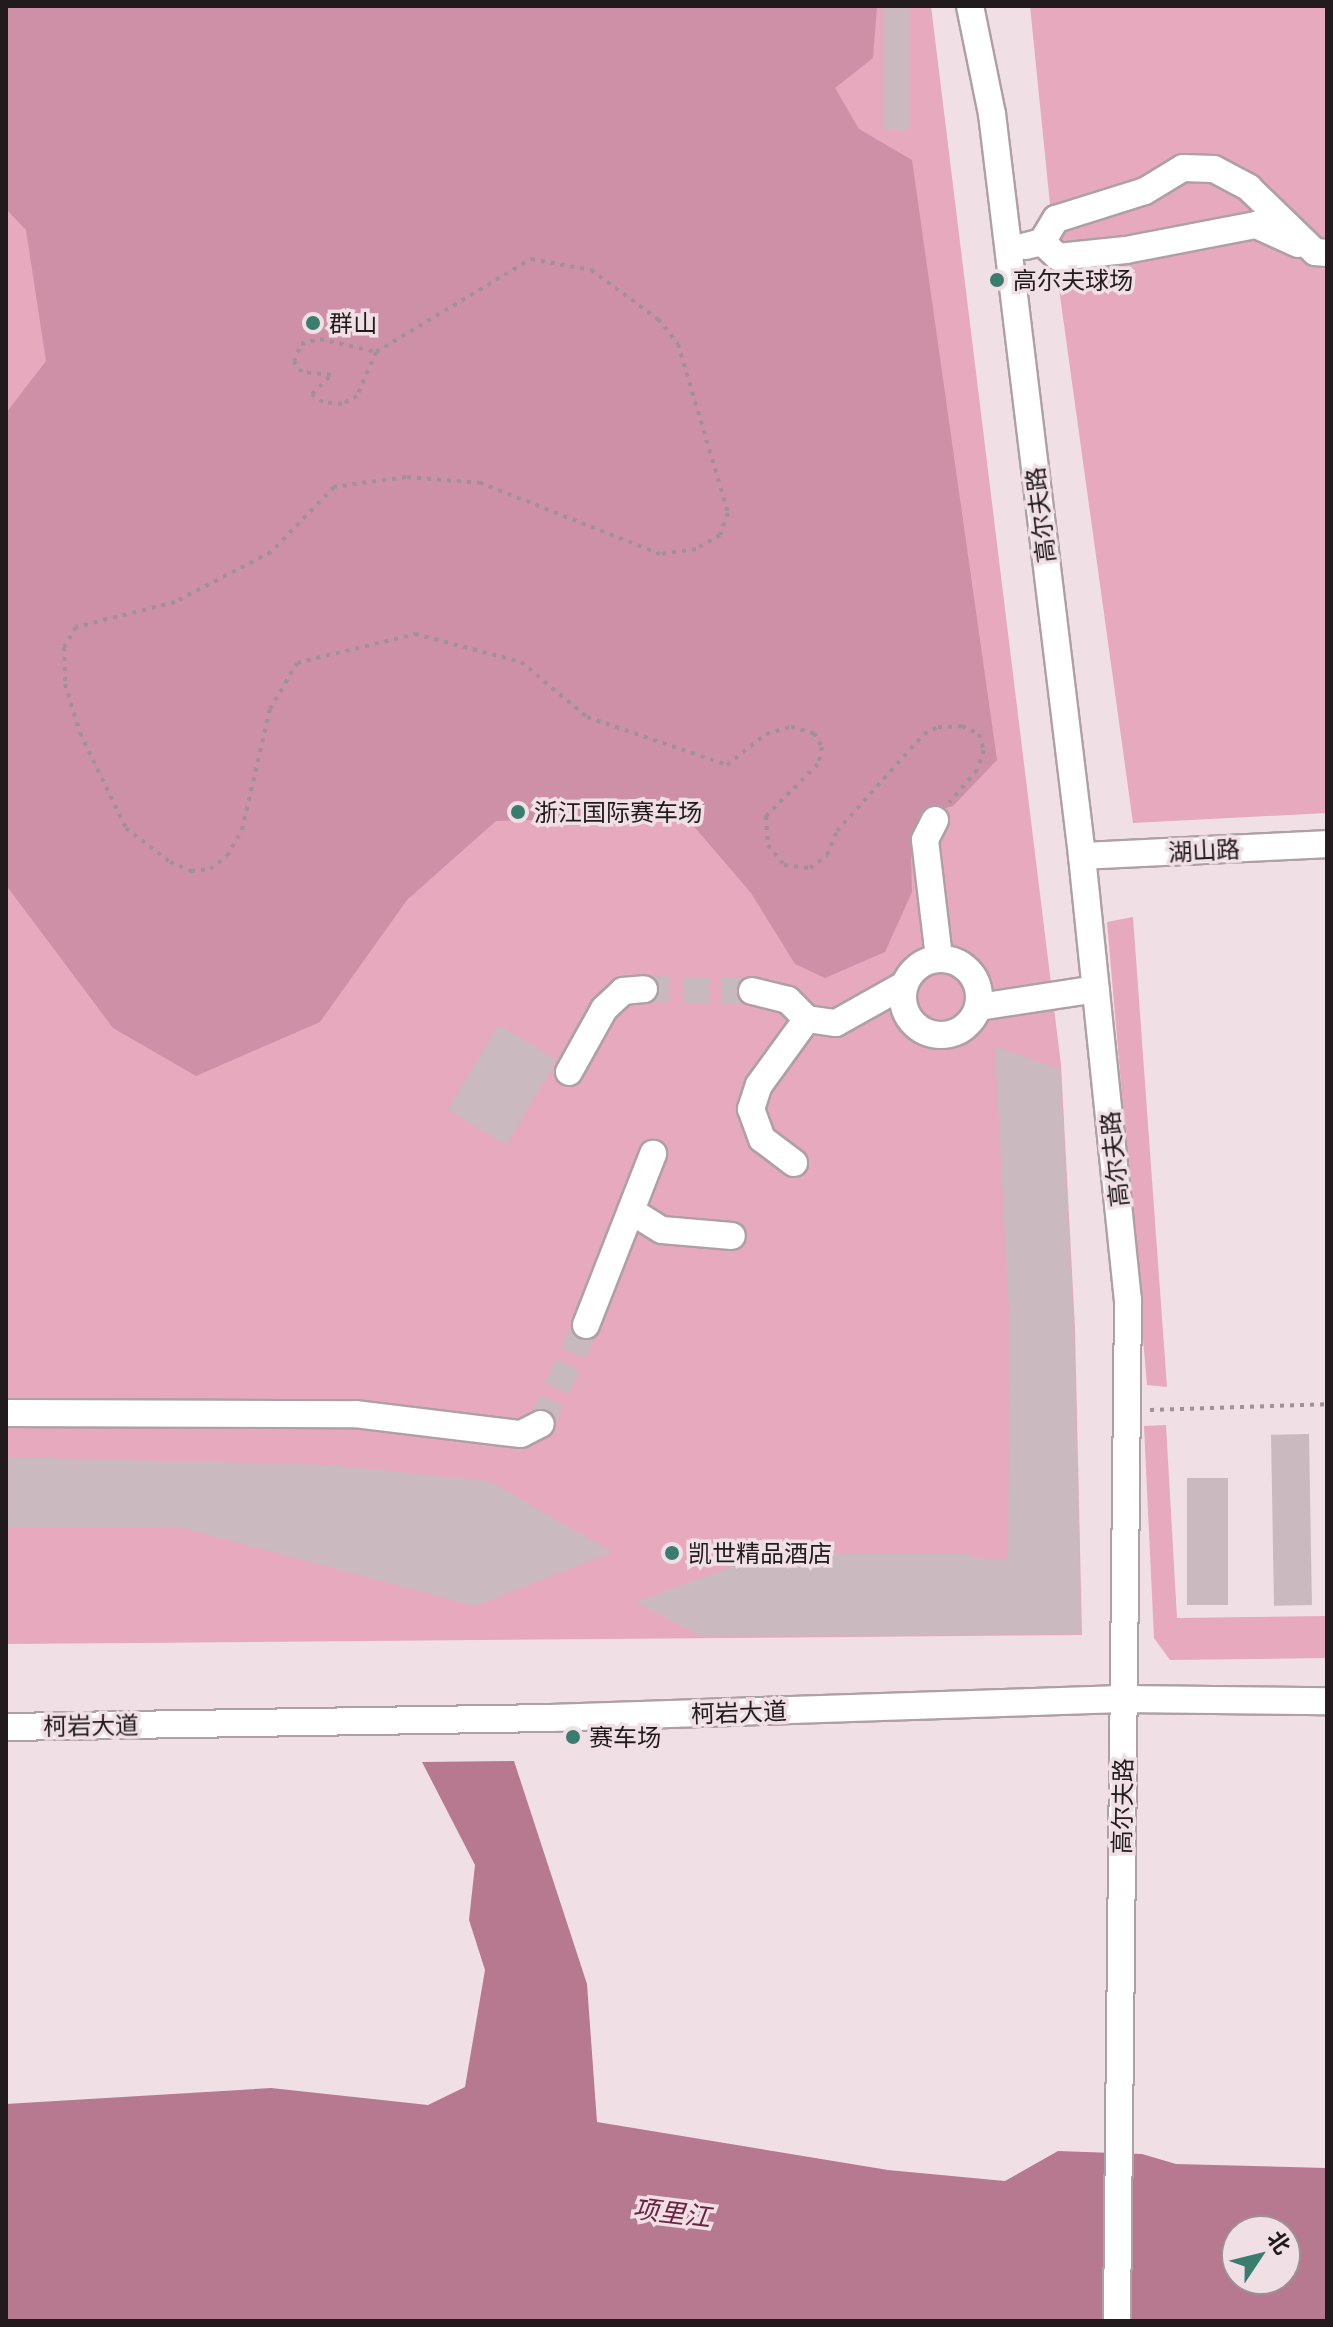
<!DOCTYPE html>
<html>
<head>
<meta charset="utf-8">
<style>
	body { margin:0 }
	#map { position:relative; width:1333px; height:2327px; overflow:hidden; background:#f0e0e5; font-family:Commissioner,"Noto Sans SC",sans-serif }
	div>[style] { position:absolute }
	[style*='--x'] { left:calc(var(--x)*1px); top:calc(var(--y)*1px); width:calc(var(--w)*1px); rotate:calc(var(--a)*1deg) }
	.green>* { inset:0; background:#e6a9be }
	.forest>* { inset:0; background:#ce90a6 }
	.water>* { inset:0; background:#b6798f }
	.building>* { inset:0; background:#cababf; transform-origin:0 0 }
	.minor-tunnel>* { height:26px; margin-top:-13px; transform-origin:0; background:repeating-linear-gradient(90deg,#c7b9bd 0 26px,transparent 0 39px) }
	.path>* { height:4px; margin-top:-2px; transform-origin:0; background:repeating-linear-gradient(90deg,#9e9296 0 4px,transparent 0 10px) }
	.roads { filter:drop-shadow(2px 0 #afa0a5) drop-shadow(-2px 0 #afa0a5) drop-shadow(0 2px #afa0a5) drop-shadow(0 -2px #afa0a5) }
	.minor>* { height:26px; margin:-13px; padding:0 13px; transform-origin:13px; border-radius:13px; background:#fff }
	.minor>.ring { margin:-13px; padding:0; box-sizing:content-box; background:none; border:26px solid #fff; border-radius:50% }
	.dots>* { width:22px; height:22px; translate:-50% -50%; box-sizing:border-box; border:4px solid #f0e0e5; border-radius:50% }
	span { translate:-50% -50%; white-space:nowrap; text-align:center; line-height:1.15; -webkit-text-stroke:7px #f0e0e5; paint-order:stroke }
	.poi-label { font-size:24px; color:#211b1d }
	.left { translate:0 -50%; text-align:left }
	.street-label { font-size:24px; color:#211b1d }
	.water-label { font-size:26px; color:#6c2242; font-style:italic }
	.frame { position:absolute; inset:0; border:8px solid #211b1d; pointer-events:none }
	.north { position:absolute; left:1221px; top:2215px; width:80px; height:80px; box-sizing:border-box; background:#f0e0e5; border:2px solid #9d9195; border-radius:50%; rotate:55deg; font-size:22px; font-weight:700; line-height:32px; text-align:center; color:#211b1d }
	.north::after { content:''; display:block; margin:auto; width:28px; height:36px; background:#3a7c6d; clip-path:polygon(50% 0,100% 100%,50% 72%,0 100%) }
</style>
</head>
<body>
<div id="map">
	<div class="green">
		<i style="clip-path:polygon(6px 6px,931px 6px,1061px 1065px,1075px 1328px,1082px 1635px,6px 1644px)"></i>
		<i style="clip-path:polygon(1030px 6px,1327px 6px,1327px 813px,1133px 823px,1057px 274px)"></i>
		<i style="clip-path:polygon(1133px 917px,1167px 1387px,1147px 1385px,1107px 922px)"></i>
		<i style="clip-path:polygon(1166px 1425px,1177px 1618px,1327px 1616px,1327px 1658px,1170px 1660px,1154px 1638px,1144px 1426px)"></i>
	</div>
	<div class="forest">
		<i style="clip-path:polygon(6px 6px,877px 6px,873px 58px,835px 88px,859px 129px,912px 160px,997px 760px,953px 806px,922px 815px,911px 856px,912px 892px,885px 952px,825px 978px,795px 964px,751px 893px,691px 823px,624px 817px,496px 821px,407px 900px,320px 1022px,196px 1076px,113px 1028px,6px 885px,6px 413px,46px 361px,26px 230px,6px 209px)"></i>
	</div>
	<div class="water">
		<i style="clip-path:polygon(evenodd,514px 1761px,587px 1984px,597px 2122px,888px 2170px,1005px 2181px,1058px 2151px,1142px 2154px,1176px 2164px,1327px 2168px,1327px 2321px,6px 2321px,6px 2104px,271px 2088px,428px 2105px,465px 2087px,485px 1970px,469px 1920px,475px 1865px,422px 1762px,514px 1761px,1237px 2231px,1285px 2231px,1285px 2279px,1237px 2279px,1237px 2231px)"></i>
	</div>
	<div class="building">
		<i style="left:884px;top:6px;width:26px;height:124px"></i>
		<i style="left:499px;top:1025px;width:68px;height:99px;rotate:31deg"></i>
		<i style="clip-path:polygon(995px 1047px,1060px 1069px,1074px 1328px,1081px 1634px,701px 1636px,636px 1602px,766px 1554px,969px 1554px,971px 1558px,1008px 1559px,1010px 1330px)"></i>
		<i style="left:1309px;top:1434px;width:171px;height:38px;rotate:89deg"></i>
		<i style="clip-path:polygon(6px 1457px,329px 1465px,489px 1481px,612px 1552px,475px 1606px,179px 1527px,6px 1527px)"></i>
		<i style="left:1187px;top:1478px;width:41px;height:127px"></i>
	</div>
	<div class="minor-tunnel">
		<i style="--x:644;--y:989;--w:108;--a:1.1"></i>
		<i style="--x:541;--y:1424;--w:109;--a:-65.6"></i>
	</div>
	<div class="path">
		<i style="--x:376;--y:352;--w:48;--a:113.4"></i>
		<i style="--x:357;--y:396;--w:17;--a:152"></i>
		<i style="--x:342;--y:404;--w:19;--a:-174"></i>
		<i style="--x:323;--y:402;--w:14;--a:-144"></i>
		<i style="--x:312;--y:394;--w:27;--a:-45"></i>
		<i style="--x:331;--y:375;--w:29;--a:-174"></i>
		<i style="--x:302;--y:372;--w:13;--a:-129"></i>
		<i style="--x:294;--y:362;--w:19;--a:-69"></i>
		<i style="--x:301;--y:344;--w:20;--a:-15"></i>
		<i style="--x:320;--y:339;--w:57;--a:13.1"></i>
		<i style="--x:376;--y:352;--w:181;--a:-31"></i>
		<i style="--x:531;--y:259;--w:61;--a:10.4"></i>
		<i style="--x:591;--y:270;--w:83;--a:36.2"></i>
		<i style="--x:658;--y:319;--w:32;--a:51"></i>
		<i style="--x:678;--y:344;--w:176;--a:73.5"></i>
		<i style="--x:728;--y:513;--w:23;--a:110"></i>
		<i style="--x:720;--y:535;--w:28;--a:150"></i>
		<i style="--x:696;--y:549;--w:36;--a:172"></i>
		<i style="--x:660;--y:554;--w:193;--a:-158.4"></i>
		<i style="--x:481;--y:483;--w:75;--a:-175.4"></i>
		<i style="--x:406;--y:477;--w:73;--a:172.1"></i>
		<i style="--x:334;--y:487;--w:91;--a:134.1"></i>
		<i style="--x:271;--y:552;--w:108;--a:152.5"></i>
		<i style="--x:175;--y:602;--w:102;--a:165.8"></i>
		<i style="--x:76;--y:627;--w:23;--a:121"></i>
		<i style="--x:64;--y:647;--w:37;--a:88"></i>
		<i style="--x:65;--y:684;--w:51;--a:73"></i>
		<i style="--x:80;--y:733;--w:106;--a:64.2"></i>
		<i style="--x:126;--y:828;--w:56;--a:37.7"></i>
		<i style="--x:170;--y:862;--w:23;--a:23"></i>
		<i style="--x:191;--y:871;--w:19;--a:-6"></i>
		<i style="--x:210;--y:869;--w:21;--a:-37"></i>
		<i style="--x:227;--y:856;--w:30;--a:-60"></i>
		<i style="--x:242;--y:830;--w:124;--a:-77"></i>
		<i style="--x:270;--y:709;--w:53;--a:-59.6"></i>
		<i style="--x:297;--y:663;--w:122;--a:-13.8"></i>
		<i style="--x:415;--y:634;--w:110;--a:14.8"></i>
		<i style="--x:521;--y:662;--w:86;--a:39.8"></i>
		<i style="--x:587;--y:717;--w:148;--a:18.9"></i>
		<i style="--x:727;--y:765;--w:50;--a:-38.5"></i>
		<i style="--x:766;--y:734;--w:26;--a:-16"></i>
		<i style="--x:791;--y:727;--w:24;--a:15"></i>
		<i style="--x:814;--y:733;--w:16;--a:60"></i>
		<i style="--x:822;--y:747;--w:17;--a:103"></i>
		<i style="--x:818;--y:764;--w:74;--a:135"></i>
		<i style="--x:766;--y:816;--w:29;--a:86"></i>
		<i style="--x:768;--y:845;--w:26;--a:51"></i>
		<i style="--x:784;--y:865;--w:26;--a:7"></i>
		<i style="--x:810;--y:868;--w:21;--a:-37"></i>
		<i style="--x:827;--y:855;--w:26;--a:-67"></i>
		<i style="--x:837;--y:831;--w:130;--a:-48.1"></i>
		<i style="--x:924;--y:734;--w:16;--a:-27"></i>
		<i style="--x:938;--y:727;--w:24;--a:-2"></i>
		<i style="--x:962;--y:726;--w:19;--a:25"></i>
		<i style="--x:979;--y:734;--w:17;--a:73"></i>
		<i style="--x:984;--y:750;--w:21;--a:109"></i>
		<i style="--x:977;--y:770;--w:43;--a:130.3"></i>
		<i style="--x:1150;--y:1410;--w:177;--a:-1.9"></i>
	</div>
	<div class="roads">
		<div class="minor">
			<i style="--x:970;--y:6;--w:110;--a:78.5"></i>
			<i style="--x:992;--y:114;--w:747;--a:83.08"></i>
			<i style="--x:1082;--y:856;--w:446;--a:84.1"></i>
			<i style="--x:1128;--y:1300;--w:1021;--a:90.62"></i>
			<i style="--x:1042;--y:242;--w:27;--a:-59"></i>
			<i style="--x:1056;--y:219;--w:93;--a:-17.5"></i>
			<i style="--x:1145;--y:191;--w:44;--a:-31.2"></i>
			<i style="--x:1183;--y:168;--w:31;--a:2"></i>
			<i style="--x:1214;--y:169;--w:40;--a:28"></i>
			<i style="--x:1249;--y:188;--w:92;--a:44.1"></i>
			<i style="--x:1315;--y:252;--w:12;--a:5"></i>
			<i style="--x:1026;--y:246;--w:16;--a:-14"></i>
			<i style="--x:1042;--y:242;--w:22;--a:43"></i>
			<i style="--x:1058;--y:257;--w:68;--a:-5.9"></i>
			<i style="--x:1126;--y:250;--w:132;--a:-10.9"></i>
			<i style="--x:1256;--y:225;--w:46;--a:24.3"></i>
			<i style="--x:935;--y:820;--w:22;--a:117"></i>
			<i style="--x:925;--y:840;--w:118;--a:83.2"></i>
			<i style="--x:1082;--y:856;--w:245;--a:-2.8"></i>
			<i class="ring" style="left:903px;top:959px;width:50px;height:50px"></i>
			<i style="--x:752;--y:991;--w:37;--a:14"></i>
			<i style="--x:788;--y:1000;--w:27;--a:45"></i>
			<i style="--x:807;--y:1019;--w:29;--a:8"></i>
			<i style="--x:836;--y:1023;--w:76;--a:-29.3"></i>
			<i style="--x:979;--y:1007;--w:118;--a:-8.7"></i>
			<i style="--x:569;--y:1072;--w:72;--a:-60.9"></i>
			<i style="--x:604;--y:1009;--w:26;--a:-43"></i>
			<i style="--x:623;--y:991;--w:21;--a:-5"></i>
			<i style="--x:794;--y:1163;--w:40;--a:-143"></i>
			<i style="--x:762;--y:1139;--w:32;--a:-110"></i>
			<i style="--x:751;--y:1109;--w:25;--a:-72"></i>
			<i style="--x:759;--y:1085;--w:82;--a:-54"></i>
			<i style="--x:631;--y:1211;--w:36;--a:32"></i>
			<i style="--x:662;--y:1230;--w:70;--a:4.9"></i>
			<i style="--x:586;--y:1325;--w:184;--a:-68.6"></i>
			<i style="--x:6;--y:1413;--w:349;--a:0.2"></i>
			<i style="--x:355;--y:1414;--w:167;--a:6.9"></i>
			<i style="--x:521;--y:1434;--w:22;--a:-27"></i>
			<i style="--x:6;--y:1727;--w:544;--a:-0.95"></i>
			<i style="--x:550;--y:1718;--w:573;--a:-1.9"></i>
			<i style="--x:1123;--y:1699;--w:204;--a:0.6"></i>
		</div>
	</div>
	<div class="dots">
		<i style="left:997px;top:280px;background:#3a7c6d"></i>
		<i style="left:313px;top:323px;background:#3a7c6d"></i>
		<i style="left:518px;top:812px;background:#3a7c6d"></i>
		<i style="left:672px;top:1553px;background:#3a7c6d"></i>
		<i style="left:573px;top:1737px;background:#3a7c6d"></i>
	</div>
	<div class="poi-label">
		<span class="left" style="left:1013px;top:280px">高尔夫球场</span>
		<span class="left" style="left:329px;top:323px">群山</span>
		<span class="left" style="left:534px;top:812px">浙江国际赛车场</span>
		<span class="left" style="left:688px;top:1553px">凯世精品酒店</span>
		<span class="left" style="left:589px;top:1737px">赛车场</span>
	</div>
	<div class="street-label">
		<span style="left:1040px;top:515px;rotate:-97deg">高尔夫路</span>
		<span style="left:1204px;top:850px;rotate:-3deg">湖山路</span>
		<span style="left:1114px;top:1159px;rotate:-96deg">高尔夫路</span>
		<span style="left:739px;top:1712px;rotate:-2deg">柯岩大道</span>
		<span style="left:91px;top:1725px;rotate:-1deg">柯岩大道</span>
		<span style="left:1122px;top:1806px;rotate:-89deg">高尔夫路</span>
	</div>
	<div class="water-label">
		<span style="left:672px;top:2212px;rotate:7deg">项里江</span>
	</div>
	<div class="frame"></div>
	<div class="north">北</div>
</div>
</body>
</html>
